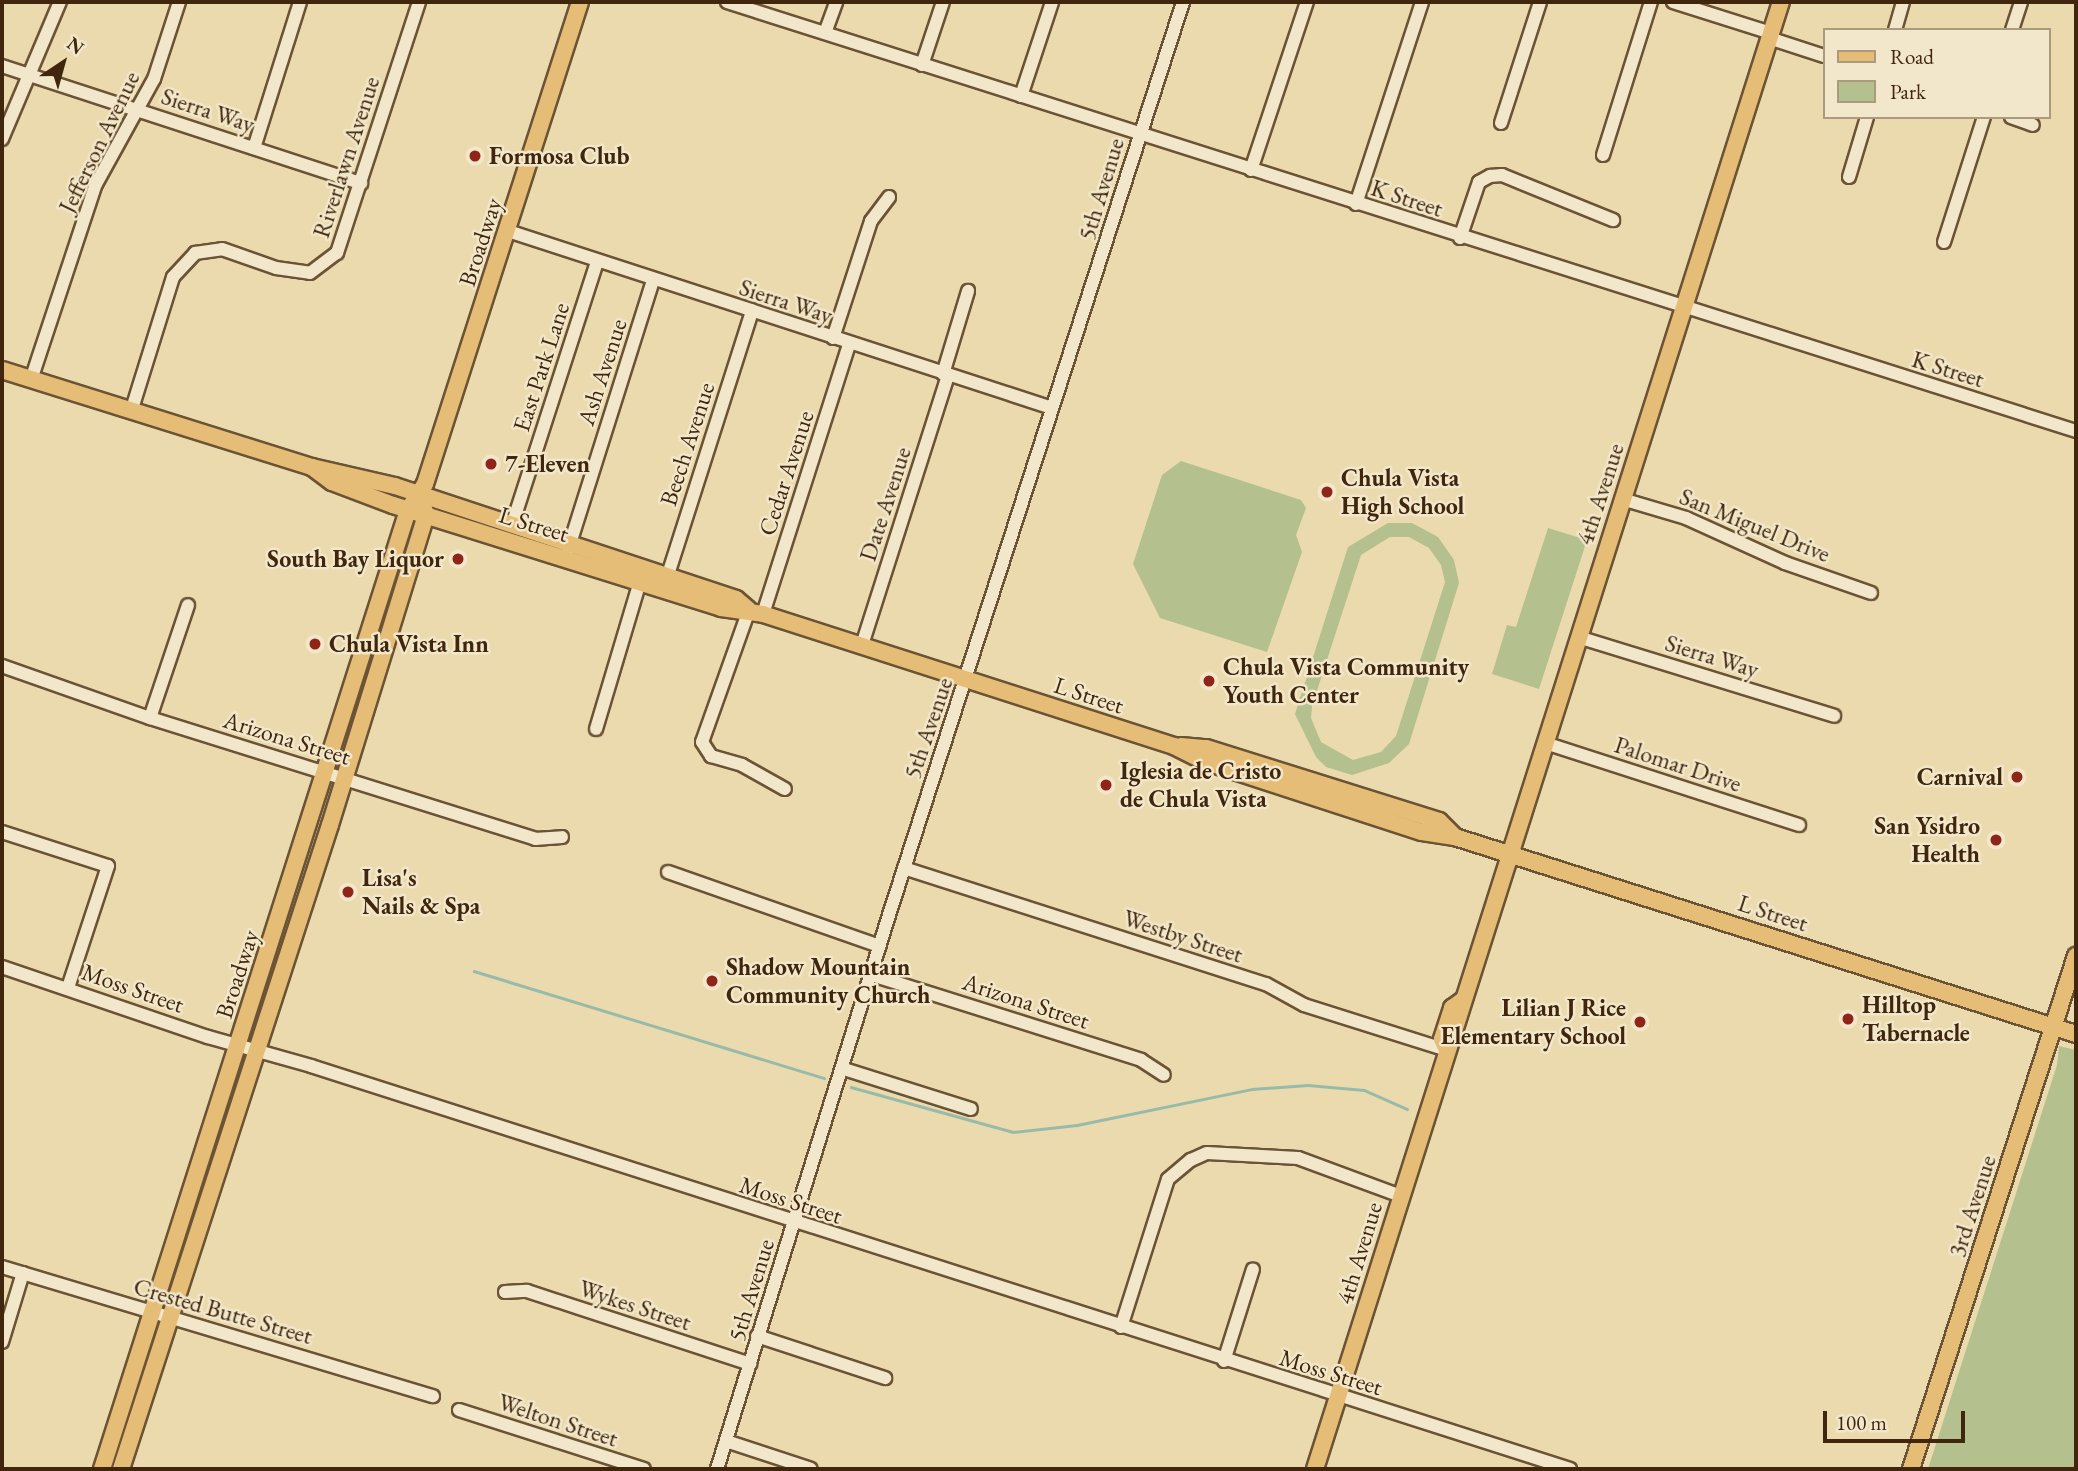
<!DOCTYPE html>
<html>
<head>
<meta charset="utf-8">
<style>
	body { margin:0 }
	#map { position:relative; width:2078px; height:1471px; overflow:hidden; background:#ebdaae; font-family:"EB Garamond",serif }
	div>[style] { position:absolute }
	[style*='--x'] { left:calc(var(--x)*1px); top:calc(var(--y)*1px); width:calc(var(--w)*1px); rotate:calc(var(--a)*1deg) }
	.green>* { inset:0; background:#b4c08d }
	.stream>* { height:2.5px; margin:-1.25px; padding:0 1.25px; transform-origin:1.25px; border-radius:1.25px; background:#98bba9 }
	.roads { filter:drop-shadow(2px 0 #6b5335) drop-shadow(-2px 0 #6b5335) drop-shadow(0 2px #6b5335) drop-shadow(0 -2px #6b5335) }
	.minor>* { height:12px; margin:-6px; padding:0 6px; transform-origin:6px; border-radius:6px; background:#f2e7ca }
	.major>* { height:16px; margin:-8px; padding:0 8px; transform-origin:8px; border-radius:8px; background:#e6bd77 }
	.dots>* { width:19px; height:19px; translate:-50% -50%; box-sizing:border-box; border:4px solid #f2e7ca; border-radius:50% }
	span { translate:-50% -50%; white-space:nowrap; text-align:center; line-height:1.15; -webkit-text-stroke:5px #f2e7ca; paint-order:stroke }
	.street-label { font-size:24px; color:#40260d }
	.poi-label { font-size:24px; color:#40260d; font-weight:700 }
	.left { translate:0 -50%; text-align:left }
	.right { translate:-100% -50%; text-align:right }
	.frame { position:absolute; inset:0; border:4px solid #40260d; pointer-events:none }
	.legend { position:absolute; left:1823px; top:28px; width:228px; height:91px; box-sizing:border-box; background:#f2e7ca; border:2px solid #ab9a7e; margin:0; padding:9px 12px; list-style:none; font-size:21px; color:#40260d }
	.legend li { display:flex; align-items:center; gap:14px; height:35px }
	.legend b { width:35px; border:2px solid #ab9a7e }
	.north { position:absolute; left:28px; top:28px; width:70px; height:70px; -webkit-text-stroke:5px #f2e7ca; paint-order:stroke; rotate:36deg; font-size:19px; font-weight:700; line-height:28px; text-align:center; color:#40260d }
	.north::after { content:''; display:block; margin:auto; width:24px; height:32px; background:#40260d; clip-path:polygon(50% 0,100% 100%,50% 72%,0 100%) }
	.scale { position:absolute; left:1823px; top:1411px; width:142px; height:32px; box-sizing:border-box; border:4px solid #40260d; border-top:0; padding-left:9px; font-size:21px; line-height:24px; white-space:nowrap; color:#40260d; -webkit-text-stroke:5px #f2e7ca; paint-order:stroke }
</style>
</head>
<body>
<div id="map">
	<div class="green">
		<i style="clip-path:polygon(1181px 461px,1301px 500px,1306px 508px,1296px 535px,1302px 552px,1267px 652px,1160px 618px,1133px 564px,1162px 475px)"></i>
		<i style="clip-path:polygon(evenodd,1388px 523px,1412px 523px,1438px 537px,1454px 560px,1459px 583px,1409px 744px,1389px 763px,1352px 775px,1326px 767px,1316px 757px,1295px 714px,1348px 547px,1388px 523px,1390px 537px,1409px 537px,1429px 548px,1441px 565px,1445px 582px,1396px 736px,1381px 752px,1353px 760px,1321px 742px,1311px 718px,1312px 706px,1361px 555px,1390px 537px)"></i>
		<i style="clip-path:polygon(1548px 528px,1587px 540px,1539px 689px,1492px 674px,1507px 625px,1516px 627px)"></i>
		<i style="clip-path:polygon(2059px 1046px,2076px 1050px,2076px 1469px,1928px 1469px,2057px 1065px)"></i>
	</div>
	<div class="stream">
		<i style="--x:474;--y:971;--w:366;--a:17"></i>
		<i style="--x:851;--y:1087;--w:168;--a:15.5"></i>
		<i style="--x:1013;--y:1132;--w:64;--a:-6.2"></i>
		<i style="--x:1077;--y:1125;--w:179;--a:-11.6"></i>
		<i style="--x:1252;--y:1089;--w:56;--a:-4.1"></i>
		<i style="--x:1308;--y:1085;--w:56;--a:5.1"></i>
		<i style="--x:1364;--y:1090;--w:47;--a:23.8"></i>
	</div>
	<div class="roads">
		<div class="minor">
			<i style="--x:727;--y:2;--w:1416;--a:17.64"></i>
			<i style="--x:1673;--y:2;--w:103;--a:17.6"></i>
			<i style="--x:1895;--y:30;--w:29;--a:-74"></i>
			<i style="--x:2012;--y:30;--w:29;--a:-72"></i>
			<i style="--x:825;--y:33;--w:33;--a:-70"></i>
			<i style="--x:1769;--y:38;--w:58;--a:18.1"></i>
			<i style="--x:922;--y:65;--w:66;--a:-71.6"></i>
			<i style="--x:2;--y:66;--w:378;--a:18.1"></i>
			<i style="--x:1021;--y:96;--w:99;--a:-71.7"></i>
			<i style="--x:2011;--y:117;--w:23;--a:20"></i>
			<i style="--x:1501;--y:123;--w:127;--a:-72.1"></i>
			<i style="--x:2;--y:139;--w:149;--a:-67.1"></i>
			<i style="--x:254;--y:148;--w:153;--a:-72.5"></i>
			<i style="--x:1603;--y:155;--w:160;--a:-72.6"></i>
			<i style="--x:1251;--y:170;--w:177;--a:-71.6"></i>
			<i style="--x:1849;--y:177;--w:63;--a:-73.3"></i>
			<i style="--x:1356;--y:204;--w:213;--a:-71.9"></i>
			<i style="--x:508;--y:231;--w:572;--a:18.02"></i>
			<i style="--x:1460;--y:238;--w:59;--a:-71.3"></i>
			<i style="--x:1479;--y:182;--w:13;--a:-29"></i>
			<i style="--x:1490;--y:176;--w:12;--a:-5"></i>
			<i style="--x:1502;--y:175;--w:120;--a:22.1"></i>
			<i style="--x:1944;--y:242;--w:131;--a:-72.3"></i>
			<i style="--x:833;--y:338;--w:123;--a:-72"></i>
			<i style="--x:871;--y:221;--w:30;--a:-53"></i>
			<i style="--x:943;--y:374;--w:87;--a:-73.2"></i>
			<i style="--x:31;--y:380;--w:206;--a:-71.7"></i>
			<i style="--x:96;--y:184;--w:120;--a:-61.1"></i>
			<i style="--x:154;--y:79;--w:81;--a:-72"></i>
			<i style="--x:131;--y:412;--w:141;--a:-72.7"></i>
			<i style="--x:173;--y:277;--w:33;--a:-47"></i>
			<i style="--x:195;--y:253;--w:27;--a:-8"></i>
			<i style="--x:222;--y:249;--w:57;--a:19.4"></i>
			<i style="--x:276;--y:268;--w:34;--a:8"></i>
			<i style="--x:310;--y:273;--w:34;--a:-37"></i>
			<i style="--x:337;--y:253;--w:264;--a:-71.9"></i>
			<i style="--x:1622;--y:499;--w:67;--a:16.5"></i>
			<i style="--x:1686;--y:518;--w:109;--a:24.4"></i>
			<i style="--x:1785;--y:563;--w:91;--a:19.2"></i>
			<i style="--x:512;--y:525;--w:276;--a:-72.1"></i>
			<i style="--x:568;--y:550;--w:283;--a:-72.5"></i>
			<i style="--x:665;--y:584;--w:287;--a:-72.3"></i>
			<i style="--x:749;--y:610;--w:140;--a:109.6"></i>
			<i style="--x:702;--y:742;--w:17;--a:57"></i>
			<i style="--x:711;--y:756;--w:32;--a:16"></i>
			<i style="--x:742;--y:765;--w:49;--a:29.2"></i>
			<i style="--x:763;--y:614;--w:282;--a:-72.3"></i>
			<i style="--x:1578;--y:637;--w:268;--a:17.1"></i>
			<i style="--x:862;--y:645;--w:283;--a:-72.3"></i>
			<i style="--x:2;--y:666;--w:157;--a:19.4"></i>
			<i style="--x:150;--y:718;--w:404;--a:17.4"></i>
			<i style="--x:535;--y:839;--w:27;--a:-4"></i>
			<i style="--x:150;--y:718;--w:119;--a:-71.4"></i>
			<i style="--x:596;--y:729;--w:161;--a:-73.4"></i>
			<i style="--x:1545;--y:743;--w:267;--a:17.9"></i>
			<i style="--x:2;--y:832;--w:111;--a:17.8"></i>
			<i style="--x:108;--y:866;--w:128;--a:108.2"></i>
			<i style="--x:904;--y:868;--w:380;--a:17.8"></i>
			<i style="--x:1266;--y:984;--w:43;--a:28.9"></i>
			<i style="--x:1304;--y:1005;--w:150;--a:17.5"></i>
			<i style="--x:668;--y:872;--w:224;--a:19.3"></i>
			<i style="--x:2;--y:967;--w:218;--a:18.8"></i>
			<i style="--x:208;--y:1037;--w:107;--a:15.7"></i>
			<i style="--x:311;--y:1066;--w:1322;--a:17.75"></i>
			<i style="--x:872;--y:975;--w:282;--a:17.5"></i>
			<i style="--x:1141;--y:1060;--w:27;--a:33"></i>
			<i style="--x:844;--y:1069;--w:133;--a:17.5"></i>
			<i style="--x:2;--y:1267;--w:450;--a:16.7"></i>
			<i style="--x:505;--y:1292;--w:22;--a:-3"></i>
			<i style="--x:527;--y:1291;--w:235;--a:18.1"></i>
			<i style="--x:1121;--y:1327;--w:155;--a:-72.4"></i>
			<i style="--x:1168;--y:1179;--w:30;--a:-40"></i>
			<i style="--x:1191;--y:1160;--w:17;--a:-24"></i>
			<i style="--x:1207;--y:1153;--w:91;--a:3.1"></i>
			<i style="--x:1298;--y:1158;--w:110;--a:20.3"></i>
			<i style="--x:757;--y:1336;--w:135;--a:18.2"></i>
			<i style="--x:2;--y:1342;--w:72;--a:-73.1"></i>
			<i style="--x:1224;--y:1361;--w:96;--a:-72.5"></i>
			<i style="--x:459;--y:1410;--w:194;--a:17.7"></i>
			<i style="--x:726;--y:1441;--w:89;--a:18.2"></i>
			<i style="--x:717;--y:1469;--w:583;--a:-72.75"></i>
			<i style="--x:890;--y:912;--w:956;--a:-72.15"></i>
		</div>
		<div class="major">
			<i style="--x:2;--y:370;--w:325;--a:17.4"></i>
			<i style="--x:312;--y:467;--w:85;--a:12.9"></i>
			<i style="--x:395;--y:486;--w:359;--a:18.3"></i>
			<i style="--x:736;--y:599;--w:16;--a:40"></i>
			<i style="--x:312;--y:467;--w:25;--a:37"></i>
			<i style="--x:332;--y:482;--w:65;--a:20.7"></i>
			<i style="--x:393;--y:505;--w:344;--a:17.4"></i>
			<i style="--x:721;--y:608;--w:42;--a:8.1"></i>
			<i style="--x:763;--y:614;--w:432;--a:17.8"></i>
			<i style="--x:1174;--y:746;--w:33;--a:27"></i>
			<i style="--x:1203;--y:761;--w:230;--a:18"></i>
			<i style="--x:1422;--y:832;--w:33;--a:9"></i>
			<i style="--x:1455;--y:837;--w:651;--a:17.6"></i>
			<i style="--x:1181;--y:746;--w:25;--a:5"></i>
			<i style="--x:1206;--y:748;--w:244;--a:17.4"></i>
			<i style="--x:1439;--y:821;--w:23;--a:45"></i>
			<i style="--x:1447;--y:1050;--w:12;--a:-114"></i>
			<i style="--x:1442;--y:1039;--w:33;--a:-72"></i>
			<i style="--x:1452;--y:1008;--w:14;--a:-36"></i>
			<i style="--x:102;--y:1469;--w:1007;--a:-72.3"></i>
			<i style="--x:408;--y:510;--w:31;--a:-57"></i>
			<i style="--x:425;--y:484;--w:506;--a:-72.17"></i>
			<i style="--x:121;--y:1469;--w:677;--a:-72.02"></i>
			<i style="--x:330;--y:825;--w:325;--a:-72.8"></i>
			<i style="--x:426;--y:515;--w:10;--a:-107"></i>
			<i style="--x:1315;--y:1469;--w:1539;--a:-72.38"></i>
			<i style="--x:1911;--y:1469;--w:539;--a:-72.17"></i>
		</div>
	</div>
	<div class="dots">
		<i style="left:475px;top:156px;background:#8f2418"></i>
		<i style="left:491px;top:464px;background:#8f2418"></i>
		<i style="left:1327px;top:492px;background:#8f2418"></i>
		<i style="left:458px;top:559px;background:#8f2418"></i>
		<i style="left:315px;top:644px;background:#8f2418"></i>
		<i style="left:1209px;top:681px;background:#8f2418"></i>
		<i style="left:2017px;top:777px;background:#8f2418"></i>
		<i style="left:1106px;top:785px;background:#8f2418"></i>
		<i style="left:1996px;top:840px;background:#8f2418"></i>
		<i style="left:348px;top:892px;background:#8f2418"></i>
		<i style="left:712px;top:981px;background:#8f2418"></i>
		<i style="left:1848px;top:1019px;background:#8f2418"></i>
		<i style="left:1640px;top:1022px;background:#8f2418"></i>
	</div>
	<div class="street-label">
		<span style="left:208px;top:110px;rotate:18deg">Sierra Way</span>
		<span style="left:99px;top:142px;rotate:-64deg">Jefferson Avenue</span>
		<span style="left:346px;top:157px;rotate:-72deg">Riverlawn Avenue</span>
		<span style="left:1101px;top:189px;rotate:-73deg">5th Avenue</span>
		<span style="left:1407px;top:198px;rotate:18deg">K Street</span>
		<span style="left:480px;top:242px;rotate:-72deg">Broadway</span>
		<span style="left:786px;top:301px;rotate:18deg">Sierra Way</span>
		<span style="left:541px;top:367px;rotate:-72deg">East Park Lane</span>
		<span style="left:1948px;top:369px;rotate:17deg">K Street</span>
		<span style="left:602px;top:372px;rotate:-72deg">Ash Avenue</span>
		<span style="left:687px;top:444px;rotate:-72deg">Beech Avenue</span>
		<span style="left:786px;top:473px;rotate:-72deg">Cedar Avenue</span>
		<span style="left:1600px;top:494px;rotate:-72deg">4th Avenue</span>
		<span style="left:885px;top:504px;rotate:-72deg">Date Avenue</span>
		<span style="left:534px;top:524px;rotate:17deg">L Street</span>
		<span style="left:1755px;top:525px;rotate:22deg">San Miguel Drive</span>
		<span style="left:1712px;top:656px;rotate:17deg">Sierra Way</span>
		<span style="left:1089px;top:695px;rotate:18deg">L Street</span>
		<span style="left:928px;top:728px;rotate:-71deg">5th Avenue</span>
		<span style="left:287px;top:738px;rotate:17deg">Arizona Street</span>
		<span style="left:1678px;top:764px;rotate:18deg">Palomar Drive</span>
		<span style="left:1773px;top:913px;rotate:18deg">L Street</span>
		<span style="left:1183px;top:936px;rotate:18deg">Westby Street</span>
		<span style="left:237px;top:974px;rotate:-72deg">Broadway</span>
		<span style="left:133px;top:988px;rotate:19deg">Moss Street</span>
		<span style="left:1026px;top:1001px;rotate:18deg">Arizona Street</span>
		<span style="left:791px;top:1200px;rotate:18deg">Moss Street</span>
		<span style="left:1972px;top:1206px;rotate:-72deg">3rd Avenue</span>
		<span style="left:1359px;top:1253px;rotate:-73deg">4th Avenue</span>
		<span style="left:751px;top:1290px;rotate:-73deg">5th Avenue</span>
		<span style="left:635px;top:1305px;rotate:18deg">Wykes Street</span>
		<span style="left:223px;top:1311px;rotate:16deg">Crested Butte Street</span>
		<span style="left:1331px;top:1372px;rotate:17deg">Moss Street</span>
		<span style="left:558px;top:1420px;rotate:18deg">Welton Street</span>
	</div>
	<div class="poi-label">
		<span class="left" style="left:489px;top:156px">Formosa Club</span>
		<span class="left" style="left:505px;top:464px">7-Eleven</span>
		<span class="left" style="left:1341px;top:492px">Chula Vista<br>High School</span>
		<span class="right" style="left:444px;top:559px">South Bay Liquor</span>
		<span class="left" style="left:329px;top:644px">Chula Vista Inn</span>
		<span class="left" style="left:1223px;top:681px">Chula Vista Community<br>Youth Center</span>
		<span class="left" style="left:1120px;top:785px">Iglesia de Cristo<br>de Chula Vista</span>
		<span class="right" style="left:2003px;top:777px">Carnival</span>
		<span class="right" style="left:1980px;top:840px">San Ysidro<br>Health</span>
		<span class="left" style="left:362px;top:892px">Lisa's<br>Nails &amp; Spa</span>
		<span class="left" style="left:726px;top:981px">Shadow Mountain<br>Community Church</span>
		<span class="left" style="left:1862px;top:1019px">Hilltop<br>Tabernacle</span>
		<span class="right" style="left:1626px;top:1022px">Lilian J Rice<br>Elementary School</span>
	</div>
	<div class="frame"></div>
	<ul class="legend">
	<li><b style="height:9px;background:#e6bd77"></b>Road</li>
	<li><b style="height:19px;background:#b4c08d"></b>Park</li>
	</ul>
	<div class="north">N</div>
	<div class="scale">100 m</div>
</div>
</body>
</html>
